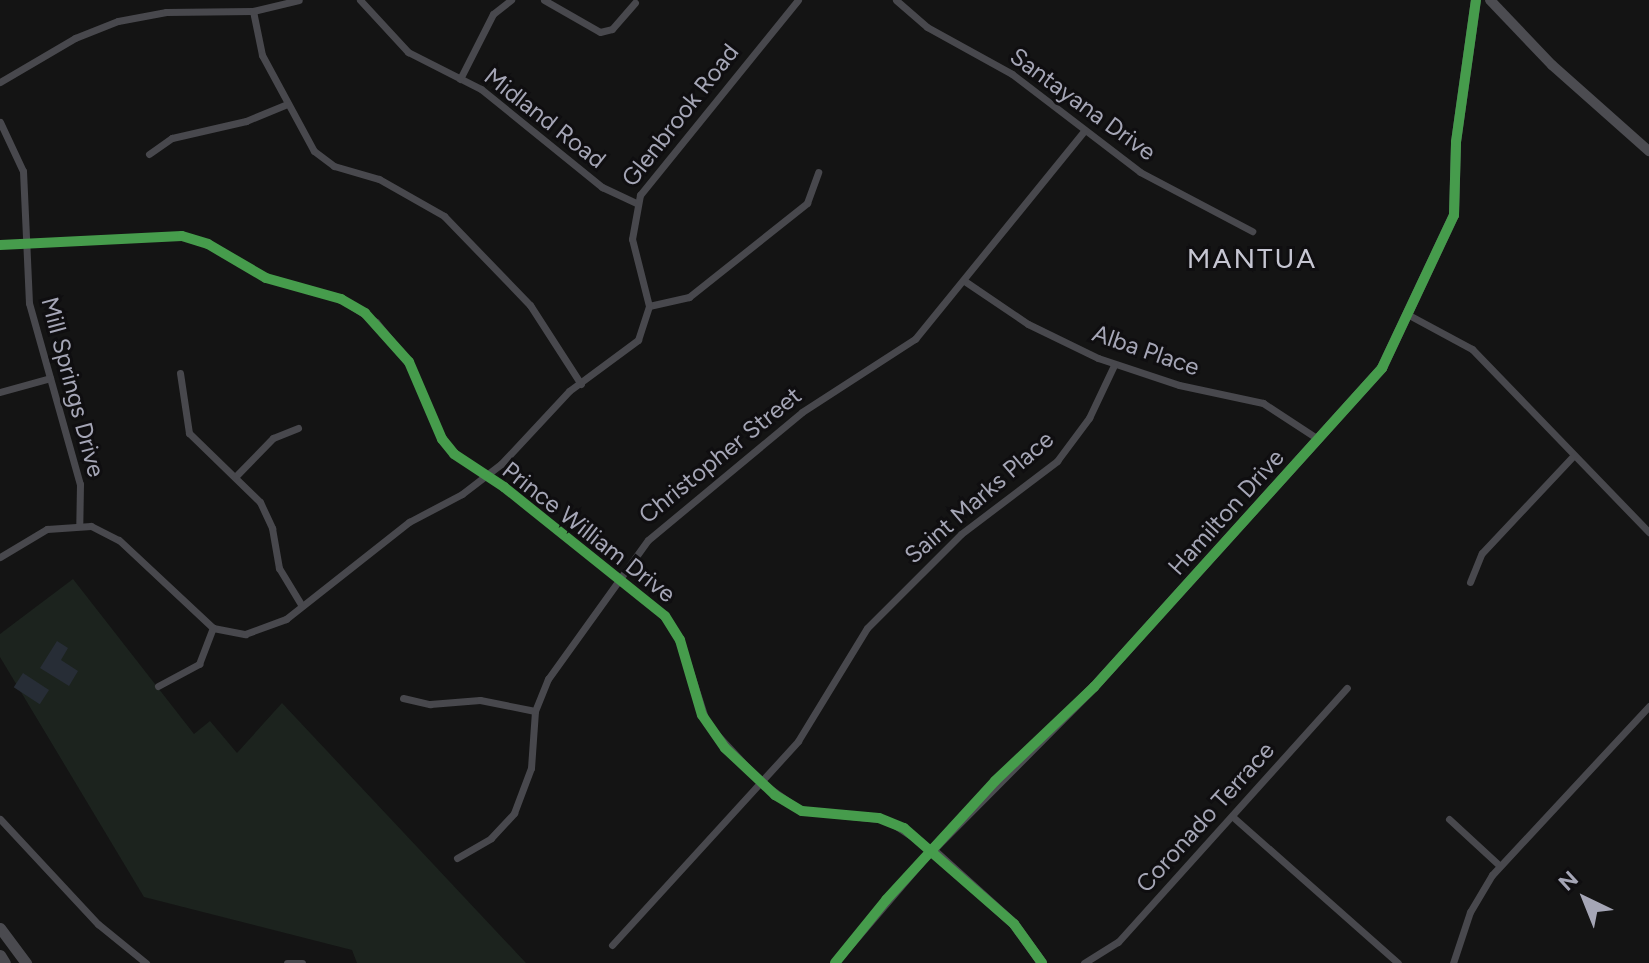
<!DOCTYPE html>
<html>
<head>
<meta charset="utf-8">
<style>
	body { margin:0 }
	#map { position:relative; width:1649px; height:963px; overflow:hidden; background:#141414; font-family:Figtree,sans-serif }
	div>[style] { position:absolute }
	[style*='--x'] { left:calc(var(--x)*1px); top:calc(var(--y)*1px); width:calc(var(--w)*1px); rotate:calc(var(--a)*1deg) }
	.green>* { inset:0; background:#1c231e }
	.water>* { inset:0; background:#272d36; transform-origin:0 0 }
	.street>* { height:7px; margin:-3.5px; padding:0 3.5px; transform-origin:3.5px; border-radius:3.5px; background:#48484d }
	.secondary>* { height:10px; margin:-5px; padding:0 5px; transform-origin:5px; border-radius:5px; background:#4c4c51 }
	.primary>* { height:11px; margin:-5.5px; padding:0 5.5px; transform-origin:5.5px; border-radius:5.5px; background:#4a4a4f }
	.cycleway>* { height:10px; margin:-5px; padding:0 5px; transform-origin:5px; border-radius:5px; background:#469c4c }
	span { translate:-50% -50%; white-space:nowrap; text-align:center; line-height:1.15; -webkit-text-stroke:6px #0f0e10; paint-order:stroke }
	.street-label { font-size:24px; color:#a5a6b6 }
	.quarter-label { font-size:28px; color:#c6c6d2; letter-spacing:2px }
	.north { position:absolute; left:1545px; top:859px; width:80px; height:80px; -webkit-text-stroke:6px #0f0e10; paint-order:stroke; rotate:317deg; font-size:22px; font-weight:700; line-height:32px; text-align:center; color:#a5a6b6 }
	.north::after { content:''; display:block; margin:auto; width:28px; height:36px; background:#a5a6b6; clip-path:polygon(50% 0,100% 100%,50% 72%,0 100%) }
</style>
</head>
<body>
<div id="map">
	<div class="green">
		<i style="clip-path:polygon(73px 579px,194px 734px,210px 721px,237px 753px,282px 703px,526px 963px,357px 963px,352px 950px,144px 897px,0 657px,0 634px)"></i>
	</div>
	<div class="water">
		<i style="clip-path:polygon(57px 641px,68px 648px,61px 660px,78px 671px,69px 686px,40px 668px)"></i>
		<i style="left:23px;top:673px;width:31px;height:17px;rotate:33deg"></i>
	</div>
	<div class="street">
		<i style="--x:360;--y:0;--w:71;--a:47.3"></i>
		<i style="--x:408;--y:52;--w:82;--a:26.9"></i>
		<i style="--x:481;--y:89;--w:156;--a:39"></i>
		<i style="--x:602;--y:187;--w:38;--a:25"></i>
		<i style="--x:544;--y:0;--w:64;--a:29.7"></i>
		<i style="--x:600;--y:32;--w:12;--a:-14"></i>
		<i style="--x:612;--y:29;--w:35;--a:-49"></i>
		<i style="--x:896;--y:0;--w:41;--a:41.1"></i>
		<i style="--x:927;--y:27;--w:97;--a:28.9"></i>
		<i style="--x:1012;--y:74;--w:161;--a:37.4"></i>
		<i style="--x:1140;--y:172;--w:127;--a:27.8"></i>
		<i style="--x:253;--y:11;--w:45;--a:78.4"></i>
		<i style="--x:262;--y:55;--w:109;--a:61.6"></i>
		<i style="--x:314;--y:151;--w:25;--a:37"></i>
		<i style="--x:334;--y:166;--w:47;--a:16.1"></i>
		<i style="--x:379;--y:179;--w:75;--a:29.6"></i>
		<i style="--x:444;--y:216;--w:124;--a:46"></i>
		<i style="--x:530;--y:305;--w:94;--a:57.2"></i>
		<i style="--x:460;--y:79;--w:73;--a:-63.1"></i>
		<i style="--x:493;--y:14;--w:23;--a:-38"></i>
		<i style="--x:0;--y:82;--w:87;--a:-30.4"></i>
		<i style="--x:75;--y:38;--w:46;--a:-21.6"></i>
		<i style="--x:118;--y:21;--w:49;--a:-10.6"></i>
		<i style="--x:166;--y:12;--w:87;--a:-0.7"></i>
		<i style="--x:253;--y:11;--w:47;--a:-13.4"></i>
		<i style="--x:0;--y:122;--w:54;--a:64.9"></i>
		<i style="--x:23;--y:171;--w:132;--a:87.4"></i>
		<i style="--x:29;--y:303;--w:188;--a:74.3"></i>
		<i style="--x:80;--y:484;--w:39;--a:91"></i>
		<i style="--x:149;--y:154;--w:28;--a:-35"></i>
		<i style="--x:172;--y:138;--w:76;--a:-12.9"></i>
		<i style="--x:246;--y:121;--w:44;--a:-22.5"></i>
		<i style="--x:0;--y:245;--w:182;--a:-2.8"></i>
		<i style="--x:182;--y:236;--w:27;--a:17"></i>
		<i style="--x:208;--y:244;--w:67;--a:30.4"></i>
		<i style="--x:266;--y:278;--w:78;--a:15.6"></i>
		<i style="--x:341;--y:299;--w:42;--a:33.3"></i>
		<i style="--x:376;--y:322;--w:52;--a:50.5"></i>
		<i style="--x:409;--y:362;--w:84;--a:66.8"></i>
		<i style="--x:442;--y:439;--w:19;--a:51"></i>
		<i style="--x:454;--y:454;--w:60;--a:33.4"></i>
		<i style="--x:504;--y:487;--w:206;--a:38.7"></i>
		<i style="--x:665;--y:616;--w:28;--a:58"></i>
		<i style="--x:680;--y:640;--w:88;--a:72.2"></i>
		<i style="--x:707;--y:724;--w:79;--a:47"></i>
		<i style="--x:761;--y:782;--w:50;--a:35.3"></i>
		<i style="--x:802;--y:811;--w:85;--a:6"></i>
		<i style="--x:887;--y:820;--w:54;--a:33.7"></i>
		<i style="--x:932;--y:850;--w:149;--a:130.6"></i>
		<i style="--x:966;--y:282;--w:75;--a:34.1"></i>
		<i style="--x:1028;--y:324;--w:78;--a:25.9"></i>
		<i style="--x:1098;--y:358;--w:85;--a:18.4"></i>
		<i style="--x:1179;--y:385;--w:86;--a:12.1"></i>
		<i style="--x:1263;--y:403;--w:66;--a:33.2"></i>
		<i style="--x:649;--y:306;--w:41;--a:-12.7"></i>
		<i style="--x:689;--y:297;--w:151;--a:-38.5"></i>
		<i style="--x:807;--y:203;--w:33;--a:-70"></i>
		<i style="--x:1407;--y:314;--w:74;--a:28.3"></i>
		<i style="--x:1472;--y:349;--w:255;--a:46"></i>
		<i style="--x:180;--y:373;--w:61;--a:81.5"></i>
		<i style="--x:189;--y:433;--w:99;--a:44.2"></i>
		<i style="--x:260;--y:502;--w:29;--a:65"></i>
		<i style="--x:272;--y:528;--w:41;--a:80.1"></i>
		<i style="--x:279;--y:568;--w:44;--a:58.8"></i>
		<i style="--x:0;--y:392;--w:52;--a:-15.6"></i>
		<i style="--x:236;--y:476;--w:53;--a:-45.8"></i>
		<i style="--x:273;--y:438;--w:27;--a:-22"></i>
		<i style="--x:0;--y:557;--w:55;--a:-30.8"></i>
		<i style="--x:47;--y:529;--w:44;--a:-3.9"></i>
		<i style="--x:91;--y:526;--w:31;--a:27"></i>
		<i style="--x:119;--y:540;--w:129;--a:43.1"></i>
		<i style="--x:213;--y:628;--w:33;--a:11"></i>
		<i style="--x:245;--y:634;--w:44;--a:-20.1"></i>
		<i style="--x:286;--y:619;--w:157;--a:-38.3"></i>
		<i style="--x:409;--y:522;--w:60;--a:-27.8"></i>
		<i style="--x:462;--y:494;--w:49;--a:-37.6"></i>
		<i style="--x:501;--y:464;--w:100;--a:-47"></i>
		<i style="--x:569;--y:391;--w:86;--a:-36.5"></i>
		<i style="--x:638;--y:340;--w:36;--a:-72"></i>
		<i style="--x:649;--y:306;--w:69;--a:-104.2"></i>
		<i style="--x:632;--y:239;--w:45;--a:-79.7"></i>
		<i style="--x:640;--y:195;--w:251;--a:-51"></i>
		<i style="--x:1470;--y:582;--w:31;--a:-68"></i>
		<i style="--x:1482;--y:553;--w:133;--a:-46.8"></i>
		<i style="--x:158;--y:686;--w:47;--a:-28.2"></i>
		<i style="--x:199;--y:664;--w:39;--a:-69"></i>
		<i style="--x:403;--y:698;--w:28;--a:13"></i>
		<i style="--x:430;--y:704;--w:50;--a:-4.6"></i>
		<i style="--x:480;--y:700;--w:56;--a:11.3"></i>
		<i style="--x:1233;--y:817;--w:220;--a:41.5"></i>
		<i style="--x:0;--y:819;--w:144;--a:47"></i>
		<i style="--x:98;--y:924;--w:62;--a:39.1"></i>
		<i style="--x:1449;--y:819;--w:69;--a:42.7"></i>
		<i style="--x:457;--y:858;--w:39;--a:-30"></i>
		<i style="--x:491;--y:838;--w:34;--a:-47"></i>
		<i style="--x:514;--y:813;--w:48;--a:-69.3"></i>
		<i style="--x:531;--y:768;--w:57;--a:-86"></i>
		<i style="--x:535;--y:711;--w:35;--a:-68"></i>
		<i style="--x:548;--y:679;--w:171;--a:-54.3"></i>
		<i style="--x:648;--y:540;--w:200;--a:-39.7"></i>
		<i style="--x:802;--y:412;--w:135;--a:-32.9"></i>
		<i style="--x:915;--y:339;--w:268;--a:-50.9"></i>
		<i style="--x:612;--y:945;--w:276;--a:-47.6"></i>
		<i style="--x:798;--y:741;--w:132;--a:-58.6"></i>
		<i style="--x:867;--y:628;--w:133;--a:-45"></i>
		<i style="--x:961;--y:534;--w:121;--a:-37.2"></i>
		<i style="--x:1057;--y:461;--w:54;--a:-53.3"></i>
		<i style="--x:1089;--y:418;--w:59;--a:-64.7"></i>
		<i style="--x:287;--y:963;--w:15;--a:0"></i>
		<i style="--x:1084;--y:963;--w:40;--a:-32"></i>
		<i style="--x:1118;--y:942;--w:342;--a:-48"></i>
		<i style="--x:1453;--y:963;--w:54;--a:-71.6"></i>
		<i style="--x:1470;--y:912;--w:43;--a:-59.3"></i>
		<i style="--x:1492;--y:875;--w:231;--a:-47.1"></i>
	</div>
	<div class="secondary">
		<i style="--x:1490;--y:0;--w:90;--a:46.4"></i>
		<i style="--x:1552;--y:65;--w:130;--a:41.6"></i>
		<i style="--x:1042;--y:963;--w:48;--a:-125.7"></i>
		<i style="--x:1014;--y:924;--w:110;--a:-137.9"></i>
		<i style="--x:932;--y:850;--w:230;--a:-45.2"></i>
		<i style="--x:1094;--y:687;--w:430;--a:-47.9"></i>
		<i style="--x:1382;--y:368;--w:169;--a:-64.8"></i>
		<i style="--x:1454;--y:215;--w:73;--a:-88.4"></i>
		<i style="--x:1456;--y:142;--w:143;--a:-82"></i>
	</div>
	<div class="primary">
		<i style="--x:0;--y:928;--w:44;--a:53.4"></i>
		<i style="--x:0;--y:955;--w:9;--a:58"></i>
	</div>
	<div class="cycleway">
		<i style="--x:0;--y:245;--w:182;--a:-2.8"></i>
		<i style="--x:182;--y:236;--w:27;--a:17"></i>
		<i style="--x:208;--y:244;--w:67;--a:30.4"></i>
		<i style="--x:266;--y:278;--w:78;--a:15.6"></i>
		<i style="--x:341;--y:299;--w:28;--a:30"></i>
		<i style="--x:365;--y:313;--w:66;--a:48.1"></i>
		<i style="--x:409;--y:362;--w:84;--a:66.8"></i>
		<i style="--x:442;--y:439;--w:19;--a:51"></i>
		<i style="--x:454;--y:454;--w:60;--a:33.4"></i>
		<i style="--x:504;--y:487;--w:206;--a:38.7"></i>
		<i style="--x:665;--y:616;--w:28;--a:58"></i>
		<i style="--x:680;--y:640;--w:78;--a:73.7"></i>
		<i style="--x:702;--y:715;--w:40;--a:55.1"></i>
		<i style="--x:725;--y:748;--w:69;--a:43.2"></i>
		<i style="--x:775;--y:795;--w:31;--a:31"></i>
		<i style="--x:802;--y:811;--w:77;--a:5.2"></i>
		<i style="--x:879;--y:818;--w:27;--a:22"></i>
		<i style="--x:904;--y:828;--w:146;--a:41.1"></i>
		<i style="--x:1014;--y:924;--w:48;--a:54.3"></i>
		<i style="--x:835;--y:963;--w:81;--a:-51"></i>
		<i style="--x:886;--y:900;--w:161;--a:-47.5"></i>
		<i style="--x:995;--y:781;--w:137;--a:-43.5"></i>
		<i style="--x:1094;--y:687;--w:430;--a:-47.9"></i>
		<i style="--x:1382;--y:368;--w:169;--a:-64.8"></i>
		<i style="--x:1454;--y:215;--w:73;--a:-88.4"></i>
		<i style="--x:1456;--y:142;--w:143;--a:-82"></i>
	</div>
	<div class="street-label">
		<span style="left:1083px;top:104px;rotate:36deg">Santayana Drive</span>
		<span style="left:680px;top:115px;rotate:-52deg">Glenbrook Road</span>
		<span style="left:545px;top:118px;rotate:38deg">Midland Road</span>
		<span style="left:1146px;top:350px;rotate:19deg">Alba Place</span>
		<span style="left:73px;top:387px;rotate:75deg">Mill Springs Drive</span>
		<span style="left:720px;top:455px;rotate:-39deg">Christopher Street</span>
		<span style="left:979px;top:497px;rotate:-41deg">Saint Marks Place</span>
		<span style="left:1226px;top:512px;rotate:-48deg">Hamilton Drive</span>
		<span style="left:589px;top:532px;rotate:38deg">Prince William Drive</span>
		<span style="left:1205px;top:817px;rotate:-48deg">Coronado Terrace</span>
	</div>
	<div class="quarter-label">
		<span style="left:1252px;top:258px">MANTUA</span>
	</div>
	<div class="north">N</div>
</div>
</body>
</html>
